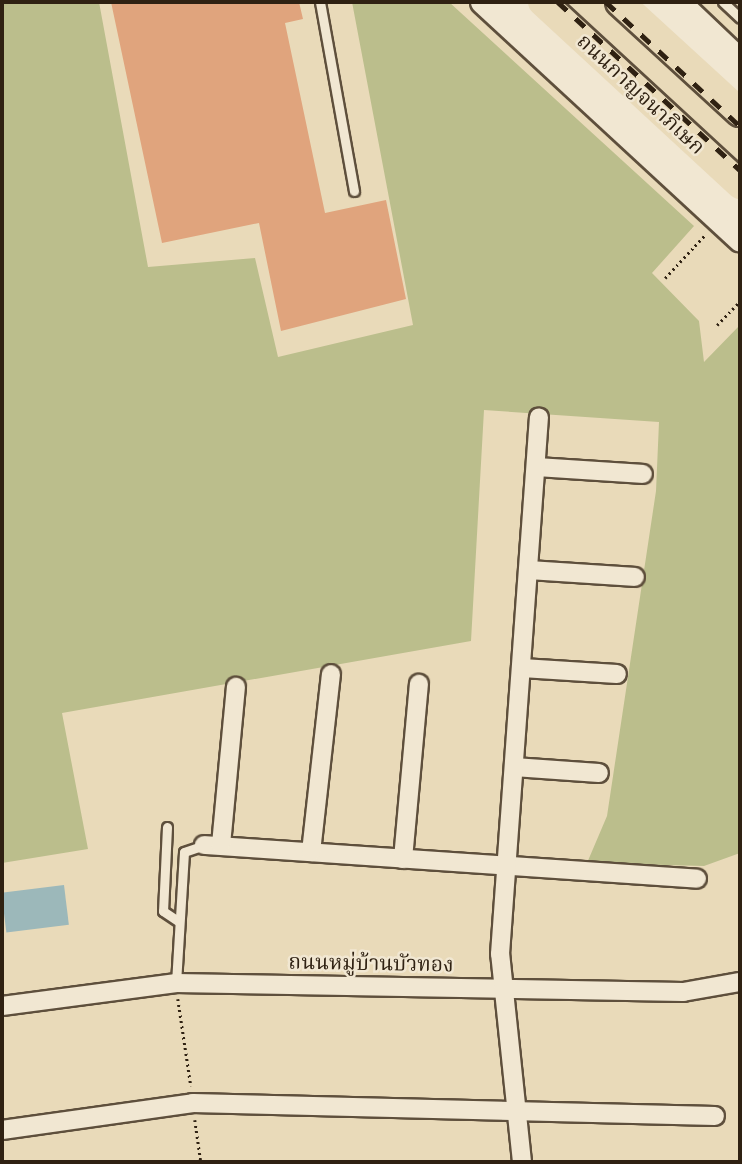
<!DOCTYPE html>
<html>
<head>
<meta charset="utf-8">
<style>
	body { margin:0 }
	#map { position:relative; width:742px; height:1164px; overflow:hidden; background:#e9dab9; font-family:"Libre Caslon Text","Noto Serif Thai",serif }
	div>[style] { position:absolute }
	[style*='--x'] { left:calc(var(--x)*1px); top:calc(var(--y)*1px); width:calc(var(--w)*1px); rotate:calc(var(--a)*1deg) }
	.green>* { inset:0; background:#bbbe8c }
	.water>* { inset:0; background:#9cb8ba; transform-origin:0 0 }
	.building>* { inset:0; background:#e0a47d }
	.path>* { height:2.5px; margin-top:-1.25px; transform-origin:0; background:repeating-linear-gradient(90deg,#2f2112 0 2px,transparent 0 5.5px) }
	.roads { filter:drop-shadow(2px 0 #5e4f3c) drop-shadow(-2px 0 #5e4f3c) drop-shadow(0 2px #5e4f3c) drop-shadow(0 -2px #5e4f3c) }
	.service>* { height:9px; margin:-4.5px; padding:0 4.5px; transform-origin:4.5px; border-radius:4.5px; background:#f1e7d2 }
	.minor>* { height:18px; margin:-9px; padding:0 9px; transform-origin:9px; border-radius:9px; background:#f1e7d2 }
	.secondary>* { height:24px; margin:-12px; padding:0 12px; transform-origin:12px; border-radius:12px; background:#f1e7d2 }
	.trunk>* { height:28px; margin:-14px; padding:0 14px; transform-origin:14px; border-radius:14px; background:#e9dab9 }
	.rail>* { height:4.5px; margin-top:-2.25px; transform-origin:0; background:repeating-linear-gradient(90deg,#2f2112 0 12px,transparent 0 24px) }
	span { translate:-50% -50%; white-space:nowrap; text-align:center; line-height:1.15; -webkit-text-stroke:5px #f1e7d2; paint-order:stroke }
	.street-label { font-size:21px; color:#2f2112 }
	.frame { position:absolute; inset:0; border:4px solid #2f2112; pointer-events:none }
</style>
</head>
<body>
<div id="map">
	<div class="green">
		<i style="clip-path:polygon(2px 2px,99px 2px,148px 267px,255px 258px,278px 357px,413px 325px,352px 2px,449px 2px,694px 226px,652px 273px,699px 321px,704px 362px,740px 325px,740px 853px,704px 866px,587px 863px,607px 816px,656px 491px,659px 422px,484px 410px,471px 641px,62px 713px,88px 849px,2px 863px)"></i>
	</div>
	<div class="water">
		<i style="left:64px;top:885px;width:40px;height:63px;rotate:83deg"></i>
	</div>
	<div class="building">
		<i style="clip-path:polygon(111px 2px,299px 2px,303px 19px,285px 23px,325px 213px,386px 200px,406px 299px,281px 331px,259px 223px,162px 243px)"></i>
	</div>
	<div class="path">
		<i style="--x:665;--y:278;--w:59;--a:-47.1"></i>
		<i style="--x:717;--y:325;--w:33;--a:-46"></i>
		<i style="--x:178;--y:999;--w:88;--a:81.5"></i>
		<i style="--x:195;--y:1120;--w:42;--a:81.9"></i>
	</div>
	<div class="roads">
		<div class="service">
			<i style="--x:320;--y:2;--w:192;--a:79.8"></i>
			<i style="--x:723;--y:2;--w:23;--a:43"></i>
			<i style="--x:167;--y:827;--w:84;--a:92.7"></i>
			<i style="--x:163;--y:911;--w:18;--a:34"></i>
			<i style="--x:176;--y:983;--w:131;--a:-86.5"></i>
			<i style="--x:184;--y:852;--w:21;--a:-19"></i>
		</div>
		<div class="minor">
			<i style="--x:538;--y:467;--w:105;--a:3.8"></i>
			<i style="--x:530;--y:570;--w:105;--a:3.8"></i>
			<i style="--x:522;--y:668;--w:95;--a:3.6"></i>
			<i style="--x:514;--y:767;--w:85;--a:4"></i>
			<i style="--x:204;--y:845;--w:494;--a:3.9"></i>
			<i style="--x:221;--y:845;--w:159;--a:-84.6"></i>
			<i style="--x:311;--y:852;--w:179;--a:-83.6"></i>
			<i style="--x:403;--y:859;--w:176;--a:-84.8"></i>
			<i style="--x:2;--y:1006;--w:176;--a:-7.5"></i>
			<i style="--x:176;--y:983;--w:507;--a:1.02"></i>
			<i style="--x:683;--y:992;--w:58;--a:-10"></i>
			<i style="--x:2;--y:1130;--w:193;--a:-8"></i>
			<i style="--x:193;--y:1103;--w:522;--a:1.43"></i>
			<i style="--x:522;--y:1162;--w:209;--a:-96"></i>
			<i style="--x:500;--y:954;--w:538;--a:-85.85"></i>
		</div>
		<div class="secondary">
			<i style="--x:483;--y:2;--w:350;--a:42.7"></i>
			<i style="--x:514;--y:2;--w:311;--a:43.4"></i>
			<i style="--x:649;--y:2;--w:125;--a:43"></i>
			<i style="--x:678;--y:2;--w:86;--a:43.6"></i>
		</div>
		<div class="trunk">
			<i style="--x:542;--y:2;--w:270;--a:42.7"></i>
			<i style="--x:620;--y:2;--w:163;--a:42.5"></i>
		</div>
	</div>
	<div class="rail">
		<i style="--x:558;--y:2;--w:248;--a:42.7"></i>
		<i style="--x:606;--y:2;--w:183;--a:42.8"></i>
	</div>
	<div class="street-label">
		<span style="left:641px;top:94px;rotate:43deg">ถนนกาญจนาภิเษก</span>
		<span style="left:371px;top:963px;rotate:1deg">ถนนหมู่บ้านบัวทอง</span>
	</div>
	<div class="frame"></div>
</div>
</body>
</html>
